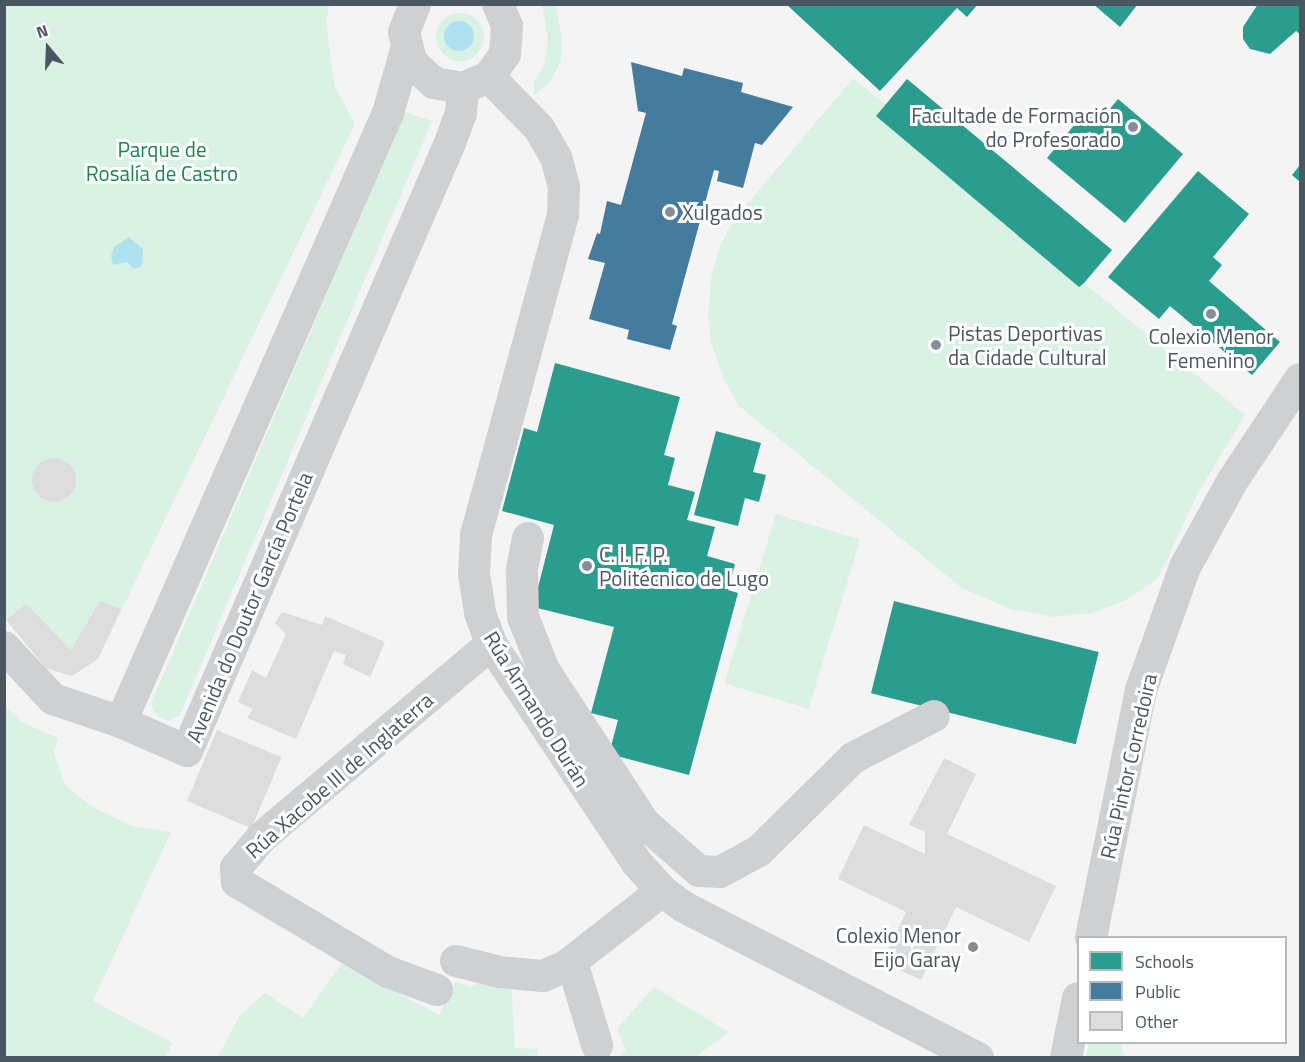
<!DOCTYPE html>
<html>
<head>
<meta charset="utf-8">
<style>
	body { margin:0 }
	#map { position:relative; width:1305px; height:1062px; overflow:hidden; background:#f4f4f4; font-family:"Titillium Web",sans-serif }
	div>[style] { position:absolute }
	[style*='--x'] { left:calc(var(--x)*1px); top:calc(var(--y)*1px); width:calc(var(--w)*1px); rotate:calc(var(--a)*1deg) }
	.green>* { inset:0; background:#d9f2e3; transform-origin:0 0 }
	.round { border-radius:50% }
	.water>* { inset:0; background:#aee2f0 }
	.schools>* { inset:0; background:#2a9d8f; transform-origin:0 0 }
	.public>* { inset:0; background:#457b9d }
	.building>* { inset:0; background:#ddddde; transform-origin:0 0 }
	.minor>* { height:32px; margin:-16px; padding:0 16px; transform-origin:16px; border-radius:16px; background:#ced0d2 }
	.dots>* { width:16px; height:16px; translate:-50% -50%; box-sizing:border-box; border:3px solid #fff; border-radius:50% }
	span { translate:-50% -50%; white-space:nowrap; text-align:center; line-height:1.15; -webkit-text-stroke:6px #fff; paint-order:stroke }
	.poi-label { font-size:21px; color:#4a5661 }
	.right { translate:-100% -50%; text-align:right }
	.left { translate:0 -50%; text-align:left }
	.park-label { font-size:21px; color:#17864f }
	.street-label { font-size:21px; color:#4a5661 }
	.frame { position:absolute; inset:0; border:6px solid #4a5661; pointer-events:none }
	.legend { position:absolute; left:1077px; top:936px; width:210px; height:108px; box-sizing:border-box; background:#fff; border:2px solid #b7bbc0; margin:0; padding:8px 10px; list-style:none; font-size:18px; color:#4a5661 }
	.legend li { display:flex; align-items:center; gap:12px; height:30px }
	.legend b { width:30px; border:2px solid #b7bbc0 }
	.north { position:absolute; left:18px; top:18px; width:60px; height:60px; -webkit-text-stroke:4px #fff; paint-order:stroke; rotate:341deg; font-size:16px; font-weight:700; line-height:24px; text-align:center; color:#4a5661 }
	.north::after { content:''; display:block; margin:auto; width:21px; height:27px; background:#4a5661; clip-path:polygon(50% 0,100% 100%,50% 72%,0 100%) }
</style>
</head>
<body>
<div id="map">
	<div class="green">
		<i style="clip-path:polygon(4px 5px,330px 5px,326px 19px,334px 85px,355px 124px,98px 659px,72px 676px,46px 668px,5px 618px)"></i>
		<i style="clip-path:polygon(542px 5px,556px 5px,562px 40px,561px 61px,549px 83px,534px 95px,534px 81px,544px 66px,548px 40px)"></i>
		<i class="round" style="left:436px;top:13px;width:48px;height:48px"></i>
		<i style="clip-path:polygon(853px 78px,886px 105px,907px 79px,1112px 250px,1084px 283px,1245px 415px,1198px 493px,1158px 578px,1127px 600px,1092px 613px,1054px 617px,1010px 609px,962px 588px,739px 406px,725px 382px,711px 342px,708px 314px,712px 272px,720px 246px,733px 221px)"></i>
		<i style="clip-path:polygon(405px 112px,432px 121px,180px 715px,170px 721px,162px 719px,154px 713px,151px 703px)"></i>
		<i style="left:776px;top:514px;width:88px;height:177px;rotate:17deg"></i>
		<i style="clip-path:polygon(5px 706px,22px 722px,58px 738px,54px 753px,65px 785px,92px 807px,132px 826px,171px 832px,93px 1001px,173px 1043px,165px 1057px,5px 1057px)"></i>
		<i style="clip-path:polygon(342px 963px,439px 1015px,455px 982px,470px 987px,490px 978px,511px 980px,515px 1048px,538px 1049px,537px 1058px,217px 1058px,240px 1015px,265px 993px,303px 1018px)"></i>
		<i style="clip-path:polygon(654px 987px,729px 1032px,695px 1057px,608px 1057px,619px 1057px,626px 1049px,617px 1029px)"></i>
		<i style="clip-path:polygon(1089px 1043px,1120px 1043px,1125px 1057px,1086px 1057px)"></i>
	</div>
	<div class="water">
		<i class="round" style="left:444px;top:21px;width:30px;height:30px"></i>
		<i style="clip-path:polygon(129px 237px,143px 249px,142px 266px,134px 269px,127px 262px,113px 265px,111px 255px,115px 246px)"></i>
	</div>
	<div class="schools">
		<i style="clip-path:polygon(786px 4px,978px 4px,967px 17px,957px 8px,880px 91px)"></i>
		<i style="clip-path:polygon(1093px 4px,1138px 4px,1120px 27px)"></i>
		<i style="clip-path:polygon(1258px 4px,1300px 4px,1300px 34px,1296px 31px,1270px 54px,1250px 49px,1243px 39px,1243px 27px)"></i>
		<i style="clip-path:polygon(907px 79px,1112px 250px,1084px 283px,1079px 287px,876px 116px)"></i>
		<i style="clip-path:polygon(1118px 99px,1183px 154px,1125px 223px,1047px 158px,1085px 112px,1098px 123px)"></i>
		<i style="clip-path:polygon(1300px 165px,1300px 182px,1292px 175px)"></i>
		<i style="clip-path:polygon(1198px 171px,1249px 214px,1213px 257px,1222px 265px,1209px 281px,1280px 342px,1252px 375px,1170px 306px,1159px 319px,1108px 277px)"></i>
		<i style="clip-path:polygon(555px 363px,680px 397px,664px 455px,675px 458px,668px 485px,695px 492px,687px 520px,715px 527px,707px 556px,735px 564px,728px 590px,738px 593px,689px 775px,609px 754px,618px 720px,591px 713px,614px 627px,533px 607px,554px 525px,502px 511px,524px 428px,537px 432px)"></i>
		<i style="clip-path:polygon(716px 431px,761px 443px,753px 472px,766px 475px,759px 502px,745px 498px,738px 526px,694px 515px)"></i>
		<i style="left:894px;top:601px;width:211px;height:95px;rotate:14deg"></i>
	</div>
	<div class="public">
		<i style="clip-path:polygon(631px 62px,682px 76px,684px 68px,743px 83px,741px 92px,793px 107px,762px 145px,755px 143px,743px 188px,717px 181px,719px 171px,714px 170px,672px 324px,677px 326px,670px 350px,627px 339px,629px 330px,589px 319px,605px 263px,588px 259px,597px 233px,600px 234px,607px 201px,621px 205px,646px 113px,638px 111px)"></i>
	</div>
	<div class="building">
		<i class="round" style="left:32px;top:458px;width:44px;height:44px"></i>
		<i style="clip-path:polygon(100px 601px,121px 609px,98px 659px,72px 676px,46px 668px,6px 620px,26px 604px,71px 650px)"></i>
		<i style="clip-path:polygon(282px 612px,322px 625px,325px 616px,385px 642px,370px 677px,343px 664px,346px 655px,334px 651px,296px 739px,247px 718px,253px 709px,238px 702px,252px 670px,266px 678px,286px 634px,275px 623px)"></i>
		<i style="left:217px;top:730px;width:70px;height:77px;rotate:23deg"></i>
		<i style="clip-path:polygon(944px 758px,976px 774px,947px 834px,1056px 886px,1029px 942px,956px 907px,921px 980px,883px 962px,906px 912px,838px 879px,864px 825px,925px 854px,925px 832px,909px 825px)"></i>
	</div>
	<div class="minor">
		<i style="--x:415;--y:4;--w:30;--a:111"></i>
		<i style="--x:404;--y:32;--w:32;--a:76"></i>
		<i style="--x:412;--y:63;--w:30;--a:42"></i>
		<i style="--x:434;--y:83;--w:29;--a:10"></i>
		<i style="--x:463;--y:88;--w:28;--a:-23"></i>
		<i style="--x:489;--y:77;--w:28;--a:-55"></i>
		<i style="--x:505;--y:54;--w:28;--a:-86"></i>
		<i style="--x:507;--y:26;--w:24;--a:-112"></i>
		<i style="--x:406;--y:50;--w:66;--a:105.9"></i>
		<i style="--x:388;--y:113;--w:665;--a:113.67"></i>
		<i style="--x:121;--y:722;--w:72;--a:23.7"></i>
		<i style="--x:187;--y:751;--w:662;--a:-66.61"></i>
		<i style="--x:450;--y:143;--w:32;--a:-70"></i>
		<i style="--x:461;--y:113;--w:25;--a:-85"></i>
		<i style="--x:489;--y:77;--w:71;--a:45.6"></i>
		<i style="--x:539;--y:128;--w:34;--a:60"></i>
		<i style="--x:556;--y:157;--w:31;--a:75"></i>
		<i style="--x:564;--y:187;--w:28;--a:92"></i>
		<i style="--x:563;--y:215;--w:332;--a:105.2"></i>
		<i style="--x:476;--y:535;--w:39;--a:93"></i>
		<i style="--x:474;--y:574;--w:39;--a:81"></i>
		<i style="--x:480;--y:613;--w:33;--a:70"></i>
		<i style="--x:491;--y:644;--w:263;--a:56.3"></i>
		<i style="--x:637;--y:863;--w:38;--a:48"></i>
		<i style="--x:662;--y:891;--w:27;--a:36"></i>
		<i style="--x:684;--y:907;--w:331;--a:27.2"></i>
		<i style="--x:528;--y:538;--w:33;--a:101"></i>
		<i style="--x:522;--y:570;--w:47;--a:88.8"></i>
		<i style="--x:523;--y:617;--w:57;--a:68.4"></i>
		<i style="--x:544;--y:670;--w:183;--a:56.8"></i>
		<i style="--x:644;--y:823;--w:73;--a:41.1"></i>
		<i style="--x:699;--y:871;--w:21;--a:3"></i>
		<i style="--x:720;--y:872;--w:44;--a:-28.3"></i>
		<i style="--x:759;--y:851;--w:132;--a:-44.7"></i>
		<i style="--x:853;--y:758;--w:91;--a:-27.4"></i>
		<i style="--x:4;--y:647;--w:71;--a:46.7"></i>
		<i style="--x:53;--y:699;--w:72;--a:18.7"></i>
		<i style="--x:1091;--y:938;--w:253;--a:-78.6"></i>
		<i style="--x:1141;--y:690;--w:131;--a:-70.3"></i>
		<i style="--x:1185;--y:567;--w:99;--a:-61.1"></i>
		<i style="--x:1233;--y:480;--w:121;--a:-56.4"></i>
		<i style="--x:456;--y:961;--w:44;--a:14.3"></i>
		<i style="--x:499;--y:972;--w:44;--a:5.2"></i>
		<i style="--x:543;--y:976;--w:25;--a:-23"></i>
		<i style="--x:566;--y:966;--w:122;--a:-38"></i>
		<i style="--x:572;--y:962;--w:87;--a:73.2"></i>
		<i style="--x:437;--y:990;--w:52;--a:-159.8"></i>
		<i style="--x:388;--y:972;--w:176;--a:-149.2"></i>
		<i style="--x:237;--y:882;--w:14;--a:-94"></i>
		<i style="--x:236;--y:868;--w:39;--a:-50"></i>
		<i style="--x:261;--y:838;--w:301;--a:-40.1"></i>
		<i style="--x:1066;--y:1058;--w:61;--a:-78.7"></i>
	</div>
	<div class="dots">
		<i style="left:1133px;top:127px;background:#868d94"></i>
		<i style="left:670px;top:212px;background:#868d94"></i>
		<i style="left:1211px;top:314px;background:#868d94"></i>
		<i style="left:936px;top:345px;background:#868d94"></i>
		<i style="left:587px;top:566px;background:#868d94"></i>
		<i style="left:973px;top:947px;background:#868d94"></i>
	</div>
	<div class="poi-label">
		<span class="right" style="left:1121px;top:127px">Facultade de Formación<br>do Profesorado</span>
		<span class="left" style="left:682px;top:212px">Xulgados</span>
		<span class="left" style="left:948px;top:345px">Pistas Deportivas<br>da Cidade Cultural</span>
		<span style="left:1211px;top:348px">Colexio Menor<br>Femenino</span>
		<span class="left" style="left:599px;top:566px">C. I. F. P.<br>Politécnico de Lugo</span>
		<span class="right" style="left:961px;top:947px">Colexio Menor<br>Eijo Garay</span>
	</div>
	<div class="park-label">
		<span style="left:162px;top:161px">Parque de<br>Rosalía de Castro</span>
	</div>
	<div class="street-label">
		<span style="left:249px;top:607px;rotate:-67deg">Avenida do Doutor García Portela</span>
		<span style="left:537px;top:709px;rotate:58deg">Rúa Armando Durán</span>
		<span style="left:1128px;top:766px;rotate:-77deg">Rúa Pintor Corredoira</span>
		<span style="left:339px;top:775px;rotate:-41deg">Rúa Xacobe III de Inglaterra</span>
	</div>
	<div class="frame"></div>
	<ul class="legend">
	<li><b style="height:16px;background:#2a9d8f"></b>Schools</li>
	<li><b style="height:16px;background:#457b9d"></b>Public</li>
	<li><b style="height:16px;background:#ddddde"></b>Other</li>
	</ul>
	<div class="north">N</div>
</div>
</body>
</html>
